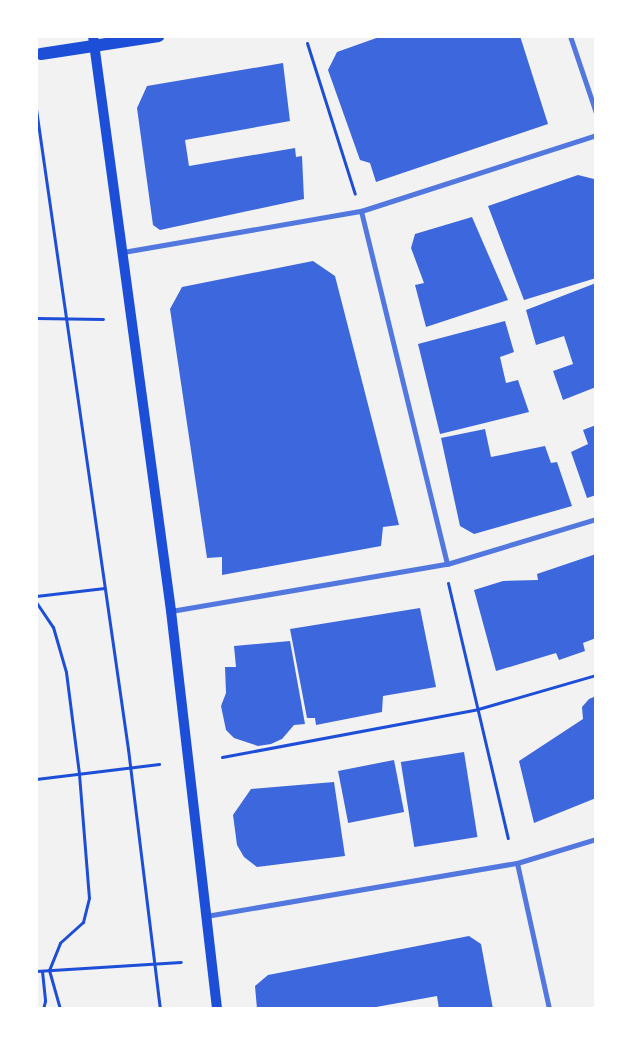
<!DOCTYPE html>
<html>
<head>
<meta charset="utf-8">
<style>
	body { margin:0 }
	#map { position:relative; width:632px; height:1045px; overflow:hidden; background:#f2f2f2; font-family:"DejaVu Sans",sans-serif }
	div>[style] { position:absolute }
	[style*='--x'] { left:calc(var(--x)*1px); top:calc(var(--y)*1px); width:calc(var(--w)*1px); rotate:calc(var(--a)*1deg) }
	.building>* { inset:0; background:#3d67dc; transform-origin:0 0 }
	.path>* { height:3px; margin:-1.5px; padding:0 1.5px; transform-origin:1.5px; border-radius:1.5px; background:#1d4ed8 }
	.minor>* { height:5px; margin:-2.5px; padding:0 2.5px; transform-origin:2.5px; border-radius:2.5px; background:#5277de }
	.secondary>* { height:10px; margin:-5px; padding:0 5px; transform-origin:5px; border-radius:5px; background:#1d4ed8 }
	.primary>* { height:12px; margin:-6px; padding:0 6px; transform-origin:6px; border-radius:6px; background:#1d4ed8 }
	span { translate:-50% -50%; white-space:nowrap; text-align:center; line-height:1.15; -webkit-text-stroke:5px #fff; paint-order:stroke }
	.frame { position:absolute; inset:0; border:38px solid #fff; pointer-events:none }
</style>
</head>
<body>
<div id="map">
	<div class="building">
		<i style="clip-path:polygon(382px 36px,520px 36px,548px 124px,376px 182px,370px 163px,360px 160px,328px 70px,337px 52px)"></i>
		<i style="clip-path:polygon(283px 63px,290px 121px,185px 140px,189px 166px,295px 148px,296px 157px,302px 156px,304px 199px,160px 230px,153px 225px,137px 108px,147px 86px)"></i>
		<i style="clip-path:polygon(578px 175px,594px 179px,596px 186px,596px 278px,524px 300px,488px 206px)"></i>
		<i style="clip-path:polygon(472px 217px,508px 300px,426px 327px,415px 285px,424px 283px,411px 248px,415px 234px)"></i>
		<i style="clip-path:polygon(313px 261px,335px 276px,399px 525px,383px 527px,381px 546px,222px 575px,222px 557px,207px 558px,170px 309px,182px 287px)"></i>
		<i style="clip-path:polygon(596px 283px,596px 387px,563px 400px,553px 371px,573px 364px,564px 336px,536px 345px,526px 310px)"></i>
		<i style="clip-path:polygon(505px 321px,514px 352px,500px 357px,506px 383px,518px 380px,529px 412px,440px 434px,418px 344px)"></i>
		<i style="clip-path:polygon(596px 425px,596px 495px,587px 498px,571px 452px,588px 444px,583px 430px)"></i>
		<i style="clip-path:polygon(485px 429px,491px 457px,545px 446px,551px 463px,557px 462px,572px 506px,474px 534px,460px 526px,441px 438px)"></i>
		<i style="clip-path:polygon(596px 554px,596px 638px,583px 643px,585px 651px,559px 660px,556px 653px,496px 671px,474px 590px,503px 581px,538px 580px,537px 574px)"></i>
		<i style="clip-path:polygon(420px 608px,436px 687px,383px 696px,382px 712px,316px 725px,315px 718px,307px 718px,290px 629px)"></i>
		<i style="clip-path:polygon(290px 641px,305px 724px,294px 725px,282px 739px,271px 744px,258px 746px,234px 738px,226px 730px,221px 706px,226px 693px,225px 667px,236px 667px,234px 646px)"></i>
		<i style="clip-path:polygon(596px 696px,596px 798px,534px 823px,519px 761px,583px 719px,582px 707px,589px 699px)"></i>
		<i style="left:464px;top:752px;width:86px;height:64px;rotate:81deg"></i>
		<i style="left:394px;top:760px;width:53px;height:57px;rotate:79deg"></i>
		<i style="clip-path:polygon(334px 782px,345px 856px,257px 867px,244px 857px,237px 845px,233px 815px,251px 789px)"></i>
		<i style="clip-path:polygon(469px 936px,481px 944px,493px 1009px,439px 1009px,437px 996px,365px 1009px,257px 1009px,255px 986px,268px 975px)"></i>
	</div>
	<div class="path">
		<i style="--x:307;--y:43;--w:158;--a:72.4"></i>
		<i style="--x:36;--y:109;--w:647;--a:81.82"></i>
		<i style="--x:128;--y:749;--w:262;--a:83"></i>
		<i style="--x:36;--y:318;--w:67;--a:0.9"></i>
		<i style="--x:448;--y:583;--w:262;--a:76.8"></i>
		<i style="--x:36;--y:596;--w:69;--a:-6.6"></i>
		<i style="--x:36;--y:602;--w:30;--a:56"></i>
		<i style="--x:53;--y:627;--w:47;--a:73.9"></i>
		<i style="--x:66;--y:672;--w:103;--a:82.7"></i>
		<i style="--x:79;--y:774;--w:124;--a:85.4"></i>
		<i style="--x:89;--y:898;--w:25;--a:104"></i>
		<i style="--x:83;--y:922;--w:31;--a:138"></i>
		<i style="--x:60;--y:943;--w:29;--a:112"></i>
		<i style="--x:49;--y:970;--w:41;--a:74.2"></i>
		<i style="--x:222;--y:757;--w:260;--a:-10.6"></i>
		<i style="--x:478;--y:709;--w:123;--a:-16.1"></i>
		<i style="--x:36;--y:779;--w:124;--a:-7"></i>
		<i style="--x:36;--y:971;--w:145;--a:-3.6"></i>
		<i style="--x:42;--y:971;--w:30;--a:84"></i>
		<i style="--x:45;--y:1001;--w:8;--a:104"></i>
	</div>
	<div class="minor">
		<i style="--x:570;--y:36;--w:81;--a:71.3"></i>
		<i style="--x:361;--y:211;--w:363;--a:76.3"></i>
		<i style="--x:123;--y:252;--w:242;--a:-9.8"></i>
		<i style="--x:361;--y:211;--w:247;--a:-17.9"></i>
		<i style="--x:171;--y:611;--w:280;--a:-9.7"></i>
		<i style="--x:447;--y:564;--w:156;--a:-16.8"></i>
		<i style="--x:517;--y:863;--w:149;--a:77.6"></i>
		<i style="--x:206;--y:916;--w:315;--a:-9.7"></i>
		<i style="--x:517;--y:863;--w:83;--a:-16.9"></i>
	</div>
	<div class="secondary">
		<i style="--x:93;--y:36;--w:580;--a:82.27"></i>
		<i style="--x:171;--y:611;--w:401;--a:83.4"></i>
	</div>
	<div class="primary">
		<i style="--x:41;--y:54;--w:119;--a:-8.7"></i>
	</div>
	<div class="frame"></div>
</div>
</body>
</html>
